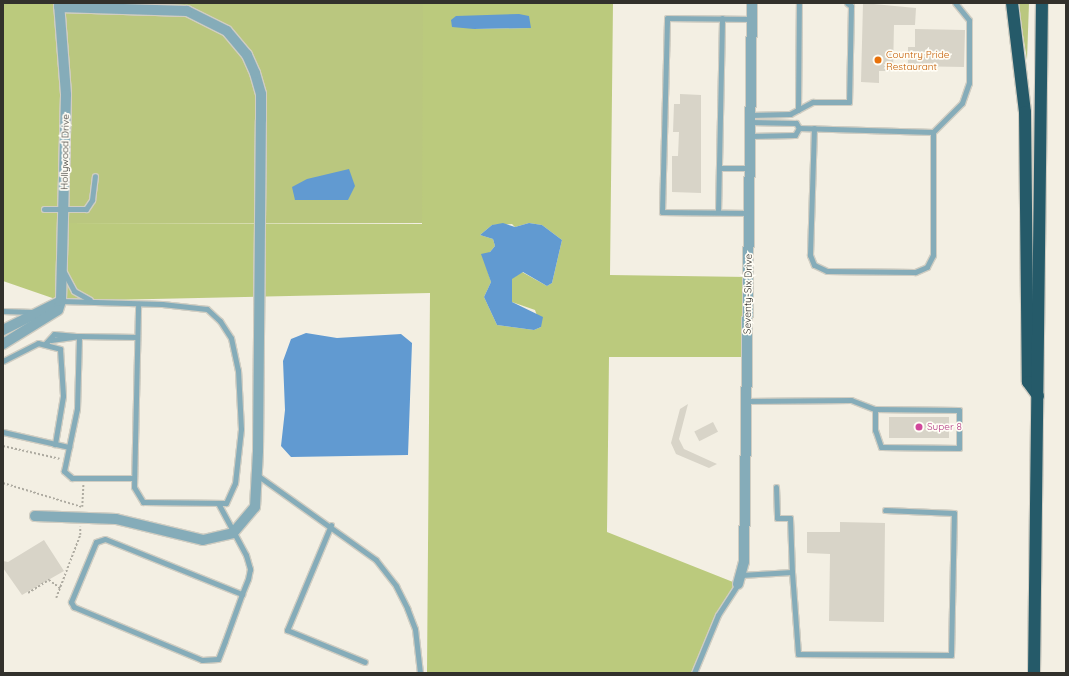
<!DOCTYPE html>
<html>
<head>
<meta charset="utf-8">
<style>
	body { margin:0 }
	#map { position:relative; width:1069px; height:676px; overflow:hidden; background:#f3efe3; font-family:Quicksand,sans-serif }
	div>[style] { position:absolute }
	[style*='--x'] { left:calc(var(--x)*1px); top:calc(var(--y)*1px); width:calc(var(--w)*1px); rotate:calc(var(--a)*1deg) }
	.green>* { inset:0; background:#bac77f; transform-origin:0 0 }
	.forest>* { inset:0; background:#bbca7d }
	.water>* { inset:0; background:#619ad1 }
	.building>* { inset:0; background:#d8d4c8; transform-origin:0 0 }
	.path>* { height:1.5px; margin-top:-0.75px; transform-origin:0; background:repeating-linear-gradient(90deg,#aeaba1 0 2px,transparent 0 4px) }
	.roads { filter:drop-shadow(1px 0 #d0cdc2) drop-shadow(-1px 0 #d0cdc2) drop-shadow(0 1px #d0cdc2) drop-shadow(0 -1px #d0cdc2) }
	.service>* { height:5px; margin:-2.5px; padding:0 2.5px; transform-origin:2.5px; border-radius:2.5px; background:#85acb9 }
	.minor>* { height:10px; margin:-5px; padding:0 5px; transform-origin:5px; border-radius:5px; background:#85acb9 }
	.motorway>* { height:12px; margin:-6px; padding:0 6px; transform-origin:6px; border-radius:6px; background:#255a69 }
	.dots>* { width:11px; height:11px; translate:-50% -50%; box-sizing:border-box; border:2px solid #fffdf5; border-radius:50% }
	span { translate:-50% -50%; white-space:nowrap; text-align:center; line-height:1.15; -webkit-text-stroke:3.5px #fffdf5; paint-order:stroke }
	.food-label { font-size:10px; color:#c56008 }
	.left { translate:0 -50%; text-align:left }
	.street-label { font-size:10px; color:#32312c }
	.hotel-label { font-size:10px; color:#b23c85 }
	.frame { position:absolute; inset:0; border:4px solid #32312c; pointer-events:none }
</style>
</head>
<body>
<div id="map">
	<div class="green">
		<i style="left:59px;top:3px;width:364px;height:220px"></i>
		<i style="clip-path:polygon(1018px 3px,1029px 3px,1027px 60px)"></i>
	</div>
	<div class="forest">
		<i style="clip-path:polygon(evenodd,3px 3px,59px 3px,64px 46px,63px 223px,422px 224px,423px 3px,613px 3px,610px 275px,748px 277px,747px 357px,609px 357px,607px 532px,738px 584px,718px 615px,694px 673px,427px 673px,430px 293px,61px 301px,3px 281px,3px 3px,456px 16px,479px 17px,531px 28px,474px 29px,456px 16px,3px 3px,529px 223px,542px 225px,562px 240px,552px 283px,547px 286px,522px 272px,511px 279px,512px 302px,535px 310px,541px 327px,534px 330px,497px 325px,484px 297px,491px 282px,484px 259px,495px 246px,493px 239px,480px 235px,492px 225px,512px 224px,515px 227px,529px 223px)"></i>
	</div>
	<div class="water">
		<i style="clip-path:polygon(519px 14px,529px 16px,531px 28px,474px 29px,452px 27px,451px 20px,456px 16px)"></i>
		<i style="clip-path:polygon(349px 169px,355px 186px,348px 200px,295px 200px,292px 187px,307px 179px)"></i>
		<i style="clip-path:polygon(503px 223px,515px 227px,529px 223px,542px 225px,562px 240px,552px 283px,547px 286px,523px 272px,512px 279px,512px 302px,543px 317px,541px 327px,534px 330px,497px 325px,484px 297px,491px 282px,481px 254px,490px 252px,495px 246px,493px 239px,480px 235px,492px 225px)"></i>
		<i style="clip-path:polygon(306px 333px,337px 338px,401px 334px,412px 343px,408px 455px,291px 457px,281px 446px,285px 410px,283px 361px,291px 339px)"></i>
	</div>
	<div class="building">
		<i style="clip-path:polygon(863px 3px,916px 8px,915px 25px,894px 25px,893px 71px,879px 71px,879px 83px,861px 82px)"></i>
		<i style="clip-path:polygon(915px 29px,965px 30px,964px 67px,908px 66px,908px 47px,915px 47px)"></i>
		<i style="clip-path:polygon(680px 94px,701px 95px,701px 193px,672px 192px,672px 156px,678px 156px,679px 132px,673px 132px,674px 104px,680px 104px)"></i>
		<i style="clip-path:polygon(688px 404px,679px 439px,684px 449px,717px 464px,709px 468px,676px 454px,671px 443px,680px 409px)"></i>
		<i style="left:889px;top:417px;width:60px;height:21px"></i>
		<i style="left:713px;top:422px;width:11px;height:21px;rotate:63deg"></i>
		<i style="clip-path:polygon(840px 522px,885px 523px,884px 622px,829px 621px,830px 554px,807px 553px,807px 532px,840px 532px)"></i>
		<i style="clip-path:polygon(44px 540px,64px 571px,22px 595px,3px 568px,3px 561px,8px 562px)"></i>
	</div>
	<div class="path">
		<i style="--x:3;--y:446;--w:58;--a:12.8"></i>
		<i style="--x:3;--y:483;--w:83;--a:16.9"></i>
		<i style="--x:82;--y:507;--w:22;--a:-87"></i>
		<i style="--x:28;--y:593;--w:25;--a:-32"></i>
		<i style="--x:49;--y:580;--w:14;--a:36"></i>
		<i style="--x:56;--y:598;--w:67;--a:-69.1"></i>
		<i style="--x:80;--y:535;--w:8;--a:-90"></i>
	</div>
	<div class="roads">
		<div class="service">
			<i style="--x:798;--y:110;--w:107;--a:-89.5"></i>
			<i style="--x:750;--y:115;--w:40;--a:-1.4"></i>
			<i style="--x:790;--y:114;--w:26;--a:-28"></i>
			<i style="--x:813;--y:102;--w:36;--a:0"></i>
			<i style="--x:849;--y:102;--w:96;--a:-88.8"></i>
			<i style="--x:851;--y:6;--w:5;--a:-143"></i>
			<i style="--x:750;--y:122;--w:46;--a:1.2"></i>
			<i style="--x:796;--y:123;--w:6;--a:59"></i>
			<i style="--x:799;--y:128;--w:134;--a:1.7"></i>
			<i style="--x:933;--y:132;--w:123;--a:90"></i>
			<i style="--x:933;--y:255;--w:13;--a:117"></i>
			<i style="--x:927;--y:267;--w:13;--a:157"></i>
			<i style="--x:915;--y:272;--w:88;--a:-179.3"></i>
			<i style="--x:827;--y:271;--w:14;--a:-155"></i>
			<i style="--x:814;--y:265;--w:11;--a:-112"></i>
			<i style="--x:810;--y:255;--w:127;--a:-88.2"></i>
			<i style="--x:933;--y:132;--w:41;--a:-45"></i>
			<i style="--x:962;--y:103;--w:21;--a:-71"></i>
			<i style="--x:969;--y:83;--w:63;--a:-90"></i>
			<i style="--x:969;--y:20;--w:22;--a:-129"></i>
			<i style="--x:750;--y:136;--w:45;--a:-1.3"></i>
			<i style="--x:795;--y:135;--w:8;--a:-60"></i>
			<i style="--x:719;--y:168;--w:30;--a:0"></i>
			<i style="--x:44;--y:209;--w:42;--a:0"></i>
			<i style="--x:86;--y:209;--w:11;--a:-56"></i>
			<i style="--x:92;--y:200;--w:24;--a:-83"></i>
			<i style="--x:718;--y:212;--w:194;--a:-88.8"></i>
			<i style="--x:749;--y:213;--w:87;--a:-179.3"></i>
			<i style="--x:662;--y:212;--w:194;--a:-88.5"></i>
			<i style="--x:667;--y:18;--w:85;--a:0.7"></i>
			<i style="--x:64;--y:272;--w:21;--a:62"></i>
			<i style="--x:74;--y:291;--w:18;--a:29"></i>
			<i style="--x:61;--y:301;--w:101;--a:1.7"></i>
			<i style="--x:162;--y:304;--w:45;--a:6.3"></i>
			<i style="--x:207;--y:309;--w:18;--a:43"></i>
			<i style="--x:220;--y:321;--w:20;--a:57"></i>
			<i style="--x:231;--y:338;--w:33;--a:78"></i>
			<i style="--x:238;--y:370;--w:59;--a:87.1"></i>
			<i style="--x:241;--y:429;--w:54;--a:96.3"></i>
			<i style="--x:235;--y:483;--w:22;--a:114"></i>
			<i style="--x:226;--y:503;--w:83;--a:-179.3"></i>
			<i style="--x:143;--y:502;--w:17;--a:-121"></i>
			<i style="--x:134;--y:487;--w:183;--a:-88.7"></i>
			<i style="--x:3;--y:311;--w:30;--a:2"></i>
			<i style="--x:51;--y:340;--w:27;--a:-8"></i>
			<i style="--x:45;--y:344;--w:13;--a:-48"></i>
			<i style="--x:54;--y:334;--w:22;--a:5"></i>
			<i style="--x:3;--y:361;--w:39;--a:-27"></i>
			<i style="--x:38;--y:343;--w:23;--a:15"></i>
			<i style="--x:60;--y:349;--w:47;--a:86.3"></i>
			<i style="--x:63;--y:396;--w:49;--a:99.5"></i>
			<i style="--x:746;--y:401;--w:105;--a:-0.5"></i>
			<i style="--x:851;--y:400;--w:26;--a:21"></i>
			<i style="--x:875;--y:409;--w:84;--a:0.7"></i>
			<i style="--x:959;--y:410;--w:38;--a:90"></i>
			<i style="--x:959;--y:448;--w:78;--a:-179.3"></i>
			<i style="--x:881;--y:447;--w:18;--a:-109"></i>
			<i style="--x:875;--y:430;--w:21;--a:-90"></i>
			<i style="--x:3;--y:432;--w:68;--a:12.8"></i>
			<i style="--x:257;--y:475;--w:146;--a:35.5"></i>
			<i style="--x:376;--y:560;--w:33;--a:52"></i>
			<i style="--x:396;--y:586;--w:25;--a:63"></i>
			<i style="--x:407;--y:608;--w:22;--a:69"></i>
			<i style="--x:415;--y:629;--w:44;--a:83.5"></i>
			<i style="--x:134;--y:478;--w:62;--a:180"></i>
			<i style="--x:72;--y:478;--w:11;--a:-139"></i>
			<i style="--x:64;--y:471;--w:63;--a:-78.2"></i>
			<i style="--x:77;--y:409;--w:73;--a:-88.4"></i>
			<i style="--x:79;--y:336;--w:58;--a:1"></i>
			<i style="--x:776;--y:487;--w:31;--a:88"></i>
			<i style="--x:777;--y:518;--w:13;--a:0"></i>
			<i style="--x:790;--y:518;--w:54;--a:87.9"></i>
			<i style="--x:218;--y:503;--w:59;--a:61.7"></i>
			<i style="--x:246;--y:555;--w:15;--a:74"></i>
			<i style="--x:250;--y:569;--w:10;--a:101"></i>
			<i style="--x:248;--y:579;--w:16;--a:112"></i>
			<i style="--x:242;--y:594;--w:50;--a:109.9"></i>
			<i style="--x:225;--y:641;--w:19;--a:111"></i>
			<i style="--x:218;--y:659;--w:16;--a:176"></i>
			<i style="--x:202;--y:660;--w:139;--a:-157.5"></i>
			<i style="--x:74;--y:607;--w:6;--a:-121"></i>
			<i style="--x:71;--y:602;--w:65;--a:-67.4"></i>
			<i style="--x:96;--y:542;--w:9;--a:-18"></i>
			<i style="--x:105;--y:539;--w:148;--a:21.9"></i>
			<i style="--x:331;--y:525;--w:114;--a:112.7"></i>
			<i style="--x:287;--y:630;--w:84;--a:22.3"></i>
			<i style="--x:741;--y:575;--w:51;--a:-3.4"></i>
			<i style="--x:792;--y:572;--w:82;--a:85.8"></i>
			<i style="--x:798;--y:654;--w:153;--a:0.4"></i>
			<i style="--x:951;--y:655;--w:142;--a:-88.8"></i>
			<i style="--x:954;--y:513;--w:69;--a:-177.5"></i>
			<i style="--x:694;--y:673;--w:63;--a:-67.5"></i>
			<i style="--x:718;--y:615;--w:37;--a:-57"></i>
		</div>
		<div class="minor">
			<i style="--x:59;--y:3;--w:92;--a:85.6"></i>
			<i style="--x:66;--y:95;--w:206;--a:91.4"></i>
			<i style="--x:3;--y:330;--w:65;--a:-26.6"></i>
			<i style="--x:61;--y:301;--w:9;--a:108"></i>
			<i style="--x:58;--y:310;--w:65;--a:148.3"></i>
			<i style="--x:35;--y:516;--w:81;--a:2.1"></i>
			<i style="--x:116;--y:519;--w:89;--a:13.6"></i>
			<i style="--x:203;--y:540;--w:31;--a:-13"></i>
			<i style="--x:233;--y:533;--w:34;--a:-50"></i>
			<i style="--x:255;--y:507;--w:56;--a:-86.9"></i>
			<i style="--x:258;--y:451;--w:331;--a:-89.5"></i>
			<i style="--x:261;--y:120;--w:26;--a:-90"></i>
			<i style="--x:261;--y:94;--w:22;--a:-106"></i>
			<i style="--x:255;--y:73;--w:20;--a:-114"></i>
			<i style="--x:247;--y:55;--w:31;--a:-130"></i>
			<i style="--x:227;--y:31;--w:45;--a:-153.4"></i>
			<i style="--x:187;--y:11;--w:128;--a:-178.2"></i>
			<i style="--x:738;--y:584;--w:23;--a:-75"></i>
			<i style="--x:744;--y:562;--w:559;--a:-89.18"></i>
		</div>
		<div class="motorway">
			<i style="--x:1012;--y:3;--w:110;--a:83.2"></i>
			<i style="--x:1025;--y:112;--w:270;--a:89.4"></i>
			<i style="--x:1028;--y:382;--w:17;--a:54"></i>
			<i style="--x:1034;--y:673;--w:670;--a:-89.32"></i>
		</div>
	</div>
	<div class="dots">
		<i style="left:878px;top:60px;background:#e8710a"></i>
		<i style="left:919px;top:427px;background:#d1479c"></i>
	</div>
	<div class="food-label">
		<span class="left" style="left:886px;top:60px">Country Pride<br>Restaurant</span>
	</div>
	<div class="street-label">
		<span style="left:65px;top:152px;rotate:-89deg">Hollywood Drive</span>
		<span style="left:748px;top:294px;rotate:-89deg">Seventy-Six Drive</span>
	</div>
	<div class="hotel-label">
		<span class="left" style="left:927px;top:427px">Super 8</span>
	</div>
	<div class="frame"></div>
</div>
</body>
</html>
